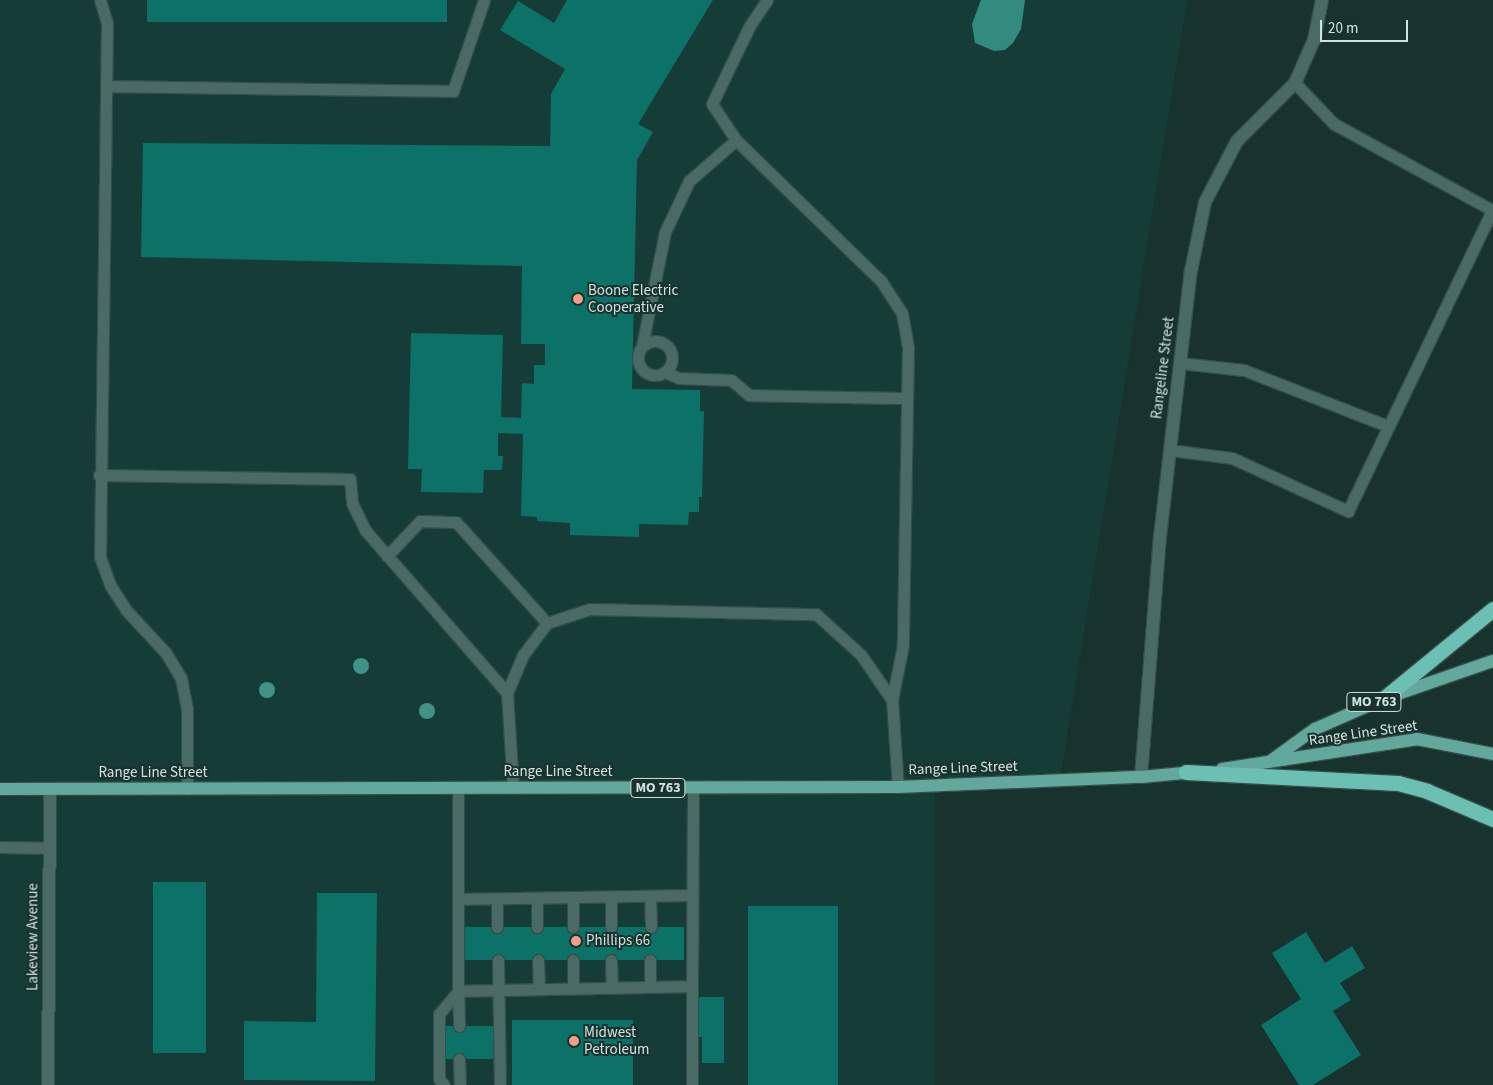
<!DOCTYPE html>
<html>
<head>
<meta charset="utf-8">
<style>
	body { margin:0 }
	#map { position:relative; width:1493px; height:1085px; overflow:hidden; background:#18322e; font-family:"Source Sans 3",sans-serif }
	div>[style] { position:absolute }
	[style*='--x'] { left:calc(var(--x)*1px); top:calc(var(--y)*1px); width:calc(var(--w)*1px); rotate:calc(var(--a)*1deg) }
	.built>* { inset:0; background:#163c37; transform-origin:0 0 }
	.water>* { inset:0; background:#338b80 }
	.building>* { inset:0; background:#0c7167; transform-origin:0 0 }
	.roads { filter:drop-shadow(1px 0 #364e4a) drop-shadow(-1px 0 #364e4a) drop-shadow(0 1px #364e4a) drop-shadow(0 -1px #364e4a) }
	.lane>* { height:11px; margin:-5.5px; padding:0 5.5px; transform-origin:5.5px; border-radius:5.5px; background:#4a6b65 }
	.lane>.ring { margin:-5.5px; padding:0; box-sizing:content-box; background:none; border:11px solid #4a6b65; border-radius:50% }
	.street>* { height:12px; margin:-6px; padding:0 6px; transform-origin:6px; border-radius:6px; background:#4a6b65 }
	.primary>* { height:12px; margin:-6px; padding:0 6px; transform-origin:6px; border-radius:6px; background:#62a89d }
	.highway>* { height:15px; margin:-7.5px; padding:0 7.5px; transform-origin:7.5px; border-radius:7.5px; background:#6bc0b3 }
	.trees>* { width:16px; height:16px; margin:-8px; border-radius:50%; background:#419287 }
	.dots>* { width:14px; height:14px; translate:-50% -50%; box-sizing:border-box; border:2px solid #18322e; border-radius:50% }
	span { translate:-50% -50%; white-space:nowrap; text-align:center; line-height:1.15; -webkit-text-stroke:4px #18322e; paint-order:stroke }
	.shield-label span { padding:1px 4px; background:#18322e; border:1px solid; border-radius:4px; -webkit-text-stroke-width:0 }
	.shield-label { font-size:14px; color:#d2e2df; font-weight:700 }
	.poi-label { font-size:15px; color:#d2e2df }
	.left { translate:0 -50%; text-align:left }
	.street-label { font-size:15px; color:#d2e2df }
	.scale { position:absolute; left:1320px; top:20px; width:88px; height:22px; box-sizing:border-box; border:2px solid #d2e2df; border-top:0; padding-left:6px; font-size:15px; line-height:18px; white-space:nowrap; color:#d2e2df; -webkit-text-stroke:4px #18322e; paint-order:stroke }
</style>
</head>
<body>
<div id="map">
	<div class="built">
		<i style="clip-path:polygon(0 0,1187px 0,1061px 773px,877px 780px,0 782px)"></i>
		<i style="left:0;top:788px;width:935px;height:297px"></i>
	</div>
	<div class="water">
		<i style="clip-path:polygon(981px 0,1025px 0,1021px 29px,1013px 43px,1005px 50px,994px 51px,975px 43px,972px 24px)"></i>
	</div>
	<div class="building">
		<i style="left:147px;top:0;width:300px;height:22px"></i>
		<i style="clip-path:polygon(567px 0,713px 0,638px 124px,653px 132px,637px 160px,632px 389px,700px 390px,700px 411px,704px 411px,702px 497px,699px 497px,699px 512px,689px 512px,688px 525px,639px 524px,639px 537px,570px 535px,570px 523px,537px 521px,537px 517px,521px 516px,523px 434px,498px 433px,498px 456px,503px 456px,502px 470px,484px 470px,483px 493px,421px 492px,422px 469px,408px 469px,411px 333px,503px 335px,501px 417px,521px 418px,522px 383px,534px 384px,534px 365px,545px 365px,545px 344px,521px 344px,522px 266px,141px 257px,143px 143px,550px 146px,551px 94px,565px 69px,500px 30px,518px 1px,554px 23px)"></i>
		<i style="left:153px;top:882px;width:53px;height:171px"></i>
		<i style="clip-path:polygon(317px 893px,377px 893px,375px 1081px,244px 1080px,244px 1021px,316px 1022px)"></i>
		<i style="left:748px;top:906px;width:90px;height:179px"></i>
		<i style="left:465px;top:927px;width:219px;height:33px"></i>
		<i style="clip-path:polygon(1306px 932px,1325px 963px,1352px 946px,1365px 968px,1340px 983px,1351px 1000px,1333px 1011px,1361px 1055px,1313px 1085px,1299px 1085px,1261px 1025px,1301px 999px,1272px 953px)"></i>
		<i style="clip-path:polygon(695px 997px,724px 997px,724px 1063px,702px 1063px,702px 1037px,695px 1037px)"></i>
		<i style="left:512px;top:1020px;width:121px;height:65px"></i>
		<i style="left:446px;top:1026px;width:49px;height:33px"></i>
	</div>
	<div class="roads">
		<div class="lane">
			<i style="--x:100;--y:0;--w:24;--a:73"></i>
			<i style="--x:107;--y:23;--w:534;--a:90.75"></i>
			<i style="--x:100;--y:557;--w:30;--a:70"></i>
			<i style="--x:110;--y:585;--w:30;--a:57"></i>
			<i style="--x:126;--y:610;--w:59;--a:47.1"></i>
			<i style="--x:166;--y:653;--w:29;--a:59"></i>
			<i style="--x:181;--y:678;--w:31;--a:79"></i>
			<i style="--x:187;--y:708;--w:81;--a:90"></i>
			<i style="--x:767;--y:0;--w:32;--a:124"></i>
			<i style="--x:749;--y:27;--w:85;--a:115.7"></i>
			<i style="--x:712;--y:104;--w:43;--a:56.3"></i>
			<i style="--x:736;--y:140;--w:202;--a:44.2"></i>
			<i style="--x:881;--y:281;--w:38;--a:57"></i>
			<i style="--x:902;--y:313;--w:36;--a:80"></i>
			<i style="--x:908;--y:348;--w:297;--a:91"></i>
			<i style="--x:903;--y:645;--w:56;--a:101.3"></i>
			<i style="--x:892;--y:700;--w:87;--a:86.1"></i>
			<i style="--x:106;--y:86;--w:347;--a:0.8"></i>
			<i style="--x:453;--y:91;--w:96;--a:-71.2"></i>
			<i class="ring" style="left:638px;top:341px;width:23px;height:23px"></i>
			<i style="--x:642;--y:346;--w:116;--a:-78.6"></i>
			<i style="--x:665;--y:232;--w:56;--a:-64.8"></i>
			<i style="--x:689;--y:181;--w:62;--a:-41.1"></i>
			<i style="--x:1180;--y:363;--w:64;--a:6.2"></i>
			<i style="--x:1244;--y:370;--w:155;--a:21.3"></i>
			<i style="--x:664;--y:372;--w:16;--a:22"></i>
			<i style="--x:679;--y:378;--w:52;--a:2.2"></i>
			<i style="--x:731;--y:380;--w:23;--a:40"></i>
			<i style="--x:749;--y:395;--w:158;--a:1.1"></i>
			<i style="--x:1170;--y:450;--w:63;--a:7.4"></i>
			<i style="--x:1232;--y:458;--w:128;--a:24.6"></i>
			<i style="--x:1348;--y:511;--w:334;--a:-64.4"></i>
			<i style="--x:1492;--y:210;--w:180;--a:-151.4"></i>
			<i style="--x:1334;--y:124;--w:57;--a:-133.6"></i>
			<i style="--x:99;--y:475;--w:251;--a:0.9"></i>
			<i style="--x:350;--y:479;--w:24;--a:85"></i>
			<i style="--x:352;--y:503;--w:30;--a:64"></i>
			<i style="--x:365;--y:530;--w:216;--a:48.9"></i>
			<i style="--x:387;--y:556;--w:48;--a:-46.7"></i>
			<i style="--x:420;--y:521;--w:36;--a:2"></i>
			<i style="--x:456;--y:522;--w:136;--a:48"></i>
			<i style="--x:458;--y:787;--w:204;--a:90"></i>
			<i style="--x:458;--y:991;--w:234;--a:-1.2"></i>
			<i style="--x:692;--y:986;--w:199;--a:-89.7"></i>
			<i style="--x:513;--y:788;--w:95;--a:-93.6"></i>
			<i style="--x:507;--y:693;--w:41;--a:-67.2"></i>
			<i style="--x:523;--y:655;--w:40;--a:-53"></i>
			<i style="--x:547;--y:623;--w:45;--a:-18"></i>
			<i style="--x:590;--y:609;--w:226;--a:1.3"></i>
			<i style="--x:816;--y:614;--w:61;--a:42.3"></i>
			<i style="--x:861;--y:655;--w:55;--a:55.4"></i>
			<i style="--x:0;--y:847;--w:50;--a:1.1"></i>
			<i style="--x:650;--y:897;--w:30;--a:88"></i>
			<i style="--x:537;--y:898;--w:29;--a:90"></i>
			<i style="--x:573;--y:898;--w:29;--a:90"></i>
			<i style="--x:611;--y:898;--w:29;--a:90"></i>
			<i style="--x:459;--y:899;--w:233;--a:-1"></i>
			<i style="--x:497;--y:899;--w:28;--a:90"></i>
			<i style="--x:498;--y:960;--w:125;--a:89.1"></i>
			<i style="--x:538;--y:960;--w:29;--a:88"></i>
			<i style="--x:573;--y:960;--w:29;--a:90"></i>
			<i style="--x:611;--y:960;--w:27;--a:88"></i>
			<i style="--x:650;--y:986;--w:26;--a:-90"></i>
			<i style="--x:458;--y:991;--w:35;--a:88"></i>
			<i style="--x:459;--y:1059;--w:26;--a:88"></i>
			<i style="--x:444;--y:1085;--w:8;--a:-130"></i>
			<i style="--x:439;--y:1079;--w:65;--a:-90"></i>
			<i style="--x:439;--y:1014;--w:30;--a:-50"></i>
			<i style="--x:692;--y:1085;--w:99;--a:-90"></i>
		</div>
		<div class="street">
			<i style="--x:1141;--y:777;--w:241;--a:-85.5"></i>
			<i style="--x:1160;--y:537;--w:268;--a:-83.4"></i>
			<i style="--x:1191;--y:271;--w:70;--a:-78.5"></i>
			<i style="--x:1205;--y:202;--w:69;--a:-62.3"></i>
			<i style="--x:1237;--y:141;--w:82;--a:-45"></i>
			<i style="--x:1295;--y:83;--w:47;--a:-66.2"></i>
			<i style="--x:1314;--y:40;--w:41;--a:-78.7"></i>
			<i style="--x:48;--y:1085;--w:295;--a:-89.6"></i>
		</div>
		<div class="primary">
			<i style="--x:1269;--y:762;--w:57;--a:-35.7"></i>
			<i style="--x:1315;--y:729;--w:74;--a:-23.8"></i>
			<i style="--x:1383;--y:699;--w:116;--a:-19.1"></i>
			<i style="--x:1222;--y:769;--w:197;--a:-8.7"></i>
			<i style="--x:1417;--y:739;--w:77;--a:11.2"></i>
			<i style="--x:0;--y:789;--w:898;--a:-0.13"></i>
			<i style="--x:898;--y:787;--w:243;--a:-2.4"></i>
			<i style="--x:1141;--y:777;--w:53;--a:-5.4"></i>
		</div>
		<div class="highway">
			<i style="--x:1383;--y:699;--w:142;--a:-39.3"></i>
			<i style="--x:1186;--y:772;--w:212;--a:3"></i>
			<i style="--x:1398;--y:783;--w:30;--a:15"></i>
			<i style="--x:1427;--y:791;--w:72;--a:23"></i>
		</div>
	</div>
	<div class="trees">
		<i style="left:361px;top:666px"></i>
		<i style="left:267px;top:690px"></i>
		<i style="left:427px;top:711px"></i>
	</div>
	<div class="dots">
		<i style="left:578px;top:299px;background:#f49e8a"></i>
		<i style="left:576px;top:941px;background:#f49e8a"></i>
		<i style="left:574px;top:1041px;background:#f49e8a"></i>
	</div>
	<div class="shield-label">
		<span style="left:1374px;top:702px">MO 763</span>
		<span style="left:658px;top:788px">MO 763</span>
	</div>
	<div class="poi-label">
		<span class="left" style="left:588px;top:299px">Boone Electric<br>Cooperative</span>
		<span class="left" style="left:586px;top:941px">Phillips 66</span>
		<span class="left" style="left:584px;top:1041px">Midwest<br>Petroleum</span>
	</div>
	<div class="street-label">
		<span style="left:1163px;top:368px;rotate:-83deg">Rangeline Street</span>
		<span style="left:1363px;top:733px;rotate:-8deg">Range Line Street</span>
		<span style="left:963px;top:768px;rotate:-2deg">Range Line Street</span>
		<span style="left:558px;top:772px">Range Line Street</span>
		<span style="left:153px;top:773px">Range Line Street</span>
		<span style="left:33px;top:937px;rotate:-90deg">Lakeview Avenue</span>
	</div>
	<div class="scale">20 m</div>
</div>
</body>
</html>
